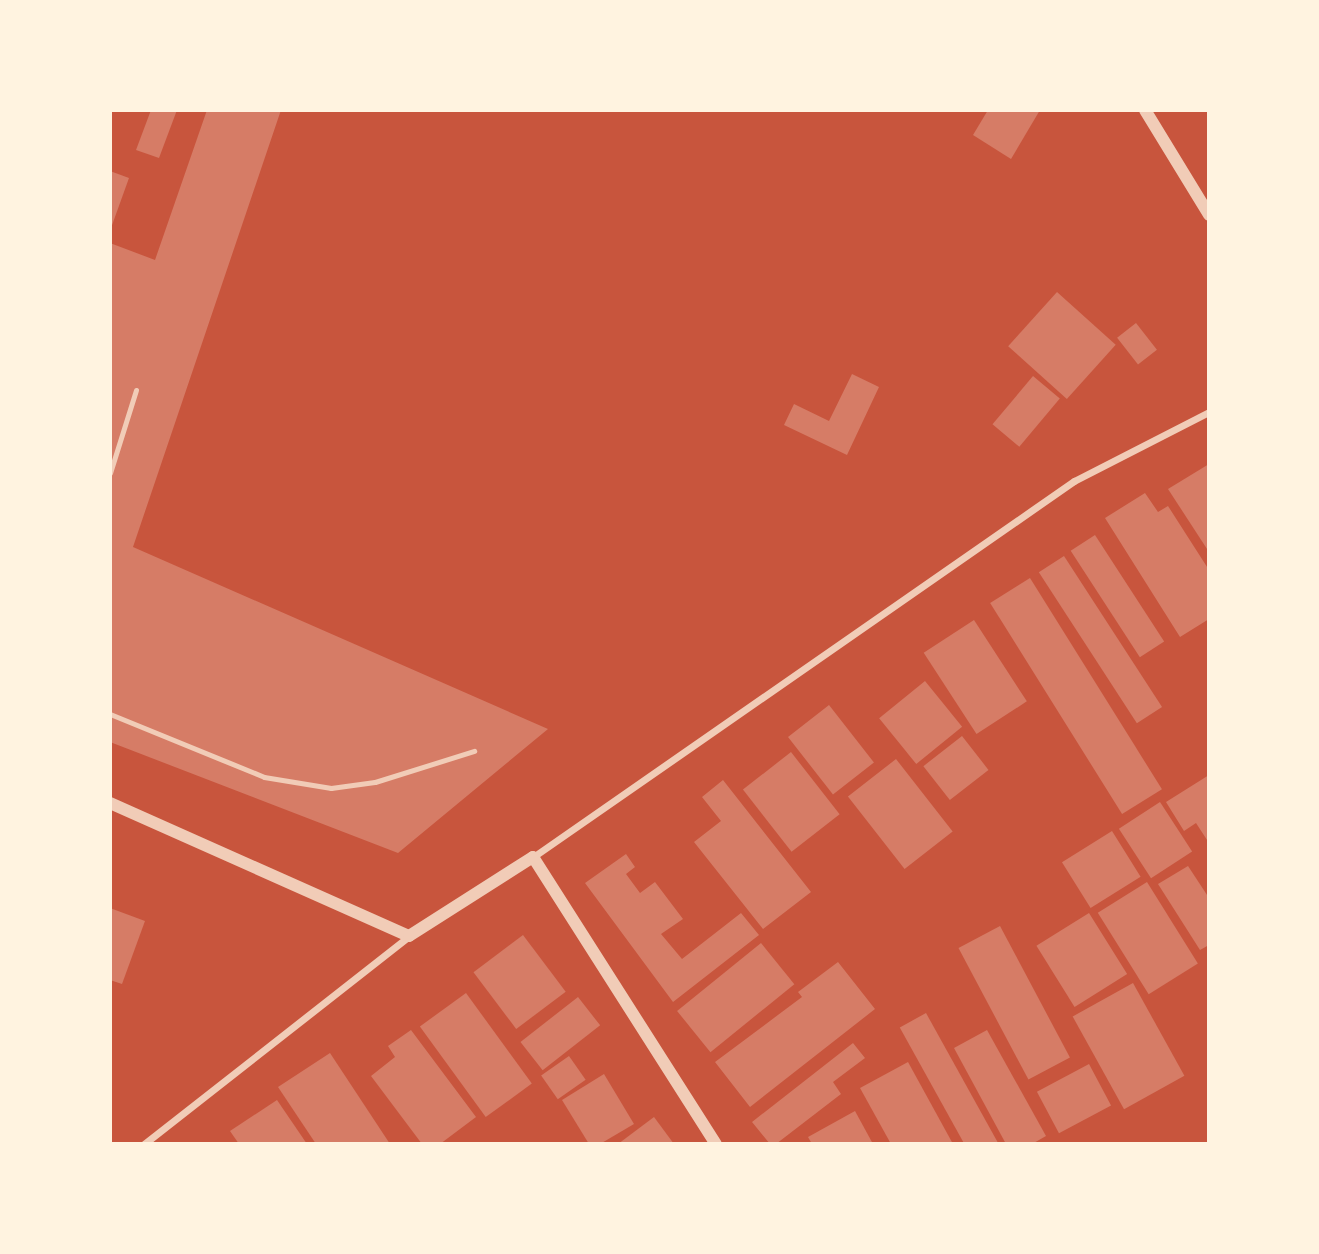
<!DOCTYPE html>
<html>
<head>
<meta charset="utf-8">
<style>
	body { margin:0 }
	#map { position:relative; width:1319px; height:1254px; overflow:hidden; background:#c8553d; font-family:"Asap Condensed",sans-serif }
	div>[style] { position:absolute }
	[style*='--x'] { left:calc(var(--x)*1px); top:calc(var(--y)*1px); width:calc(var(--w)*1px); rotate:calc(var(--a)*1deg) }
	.building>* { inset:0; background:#d67c66; transform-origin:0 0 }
	.service>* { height:5px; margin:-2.5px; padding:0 2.5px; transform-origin:2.5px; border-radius:2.5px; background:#f1ccb7 }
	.minor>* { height:7px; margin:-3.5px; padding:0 3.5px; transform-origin:3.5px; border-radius:3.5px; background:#f1ccb7 }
	.tertiary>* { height:12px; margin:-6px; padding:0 6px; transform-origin:6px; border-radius:6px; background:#f1ccb7 }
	span { translate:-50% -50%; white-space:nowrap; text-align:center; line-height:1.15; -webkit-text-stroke:7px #fff3e0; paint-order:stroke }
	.frame { position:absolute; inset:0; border:112px solid #fff3e0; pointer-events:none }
</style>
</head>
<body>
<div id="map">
	<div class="building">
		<i style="clip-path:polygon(151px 110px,177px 110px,159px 158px,136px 150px)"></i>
		<i style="clip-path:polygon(207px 110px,281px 110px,133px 547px,548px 729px,398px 853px,110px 742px,110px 243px,155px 260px)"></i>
		<i style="clip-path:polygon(988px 110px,1040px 110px,1011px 159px,973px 135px)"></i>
		<i style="clip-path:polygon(110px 171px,129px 178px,111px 228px,110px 228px)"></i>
		<i style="left:1057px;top:292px;width:79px;height:73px;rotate:42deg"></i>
		<i style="left:1136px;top:323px;width:34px;height:24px;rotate:52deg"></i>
		<i style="clip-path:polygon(852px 374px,879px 387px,847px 455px,784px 425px,794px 404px,829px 421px)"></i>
		<i style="left:1033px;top:376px;width:35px;height:63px;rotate:40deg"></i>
		<i style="clip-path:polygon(1209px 464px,1209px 552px,1168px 489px)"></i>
		<i style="clip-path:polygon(1145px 493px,1158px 512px,1168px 506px,1209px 570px,1209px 619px,1180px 637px,1105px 518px)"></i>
		<i style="left:1095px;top:535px;width:127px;height:29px;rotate:57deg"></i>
		<i style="left:1064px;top:556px;width:180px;height:30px;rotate:57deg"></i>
		<i style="left:1030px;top:578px;width:249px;height:47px;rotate:58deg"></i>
		<i style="left:974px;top:620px;width:97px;height:60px;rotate:57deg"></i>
		<i style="left:925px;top:681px;width:59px;height:59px;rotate:51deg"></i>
		<i style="left:829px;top:705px;width:73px;height:52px;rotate:52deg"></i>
		<i style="left:962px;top:736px;width:43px;height:49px;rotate:52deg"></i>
		<i style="left:791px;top:752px;width:79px;height:61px;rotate:52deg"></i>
		<i style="left:896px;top:759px;width:92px;height:61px;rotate:52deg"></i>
		<i style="clip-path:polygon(1209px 775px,1209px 843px,1196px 823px,1184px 831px,1166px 802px)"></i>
		<i style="clip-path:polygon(723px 780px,811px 892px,763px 929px,694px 842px,721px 821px,702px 797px)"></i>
		<i style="left:1160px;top:802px;width:59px;height:49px;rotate:57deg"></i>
		<i style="left:1112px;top:831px;width:54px;height:59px;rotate:58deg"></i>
		<i style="clip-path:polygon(626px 854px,635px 867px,626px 874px,640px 893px,655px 882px,683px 919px,661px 934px,682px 959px,741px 913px,759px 935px,673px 1002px,585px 883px)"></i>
		<i style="clip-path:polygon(1188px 866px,1209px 898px,1209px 945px,1200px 950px,1158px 884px)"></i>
		<i style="left:1147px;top:882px;width:96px;height:58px;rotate:58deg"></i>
		<i style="clip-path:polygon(110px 908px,145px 921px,122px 984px,110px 980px)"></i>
		<i style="left:1089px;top:913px;width:72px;height:62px;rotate:58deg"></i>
		<i style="left:1000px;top:926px;width:149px;height:47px;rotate:62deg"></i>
		<i style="left:523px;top:935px;width:71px;height:62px;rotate:53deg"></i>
		<i style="left:761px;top:943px;width:53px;height:108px;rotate:51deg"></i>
		<i style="clip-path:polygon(838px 962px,875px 1009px,750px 1107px,715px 1062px,802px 997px,798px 992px)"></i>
		<i style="left:1133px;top:983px;width:106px;height:69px;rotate:61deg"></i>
		<i style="left:466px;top:993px;width:112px;height:57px;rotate:54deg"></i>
		<i style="left:578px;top:997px;width:36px;height:73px;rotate:52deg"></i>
		<i style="left:926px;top:1013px;width:149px;height:30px;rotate:61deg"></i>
		<i style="clip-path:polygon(411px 1030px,476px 1117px,440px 1144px,422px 1144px,371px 1076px,395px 1057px,388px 1046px)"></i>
		<i style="clip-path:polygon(987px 1030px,1046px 1136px,1032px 1144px,1006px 1144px,954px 1048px)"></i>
		<i style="clip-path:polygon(853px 1043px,865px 1058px,833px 1082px,841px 1094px,776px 1144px,770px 1144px,752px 1122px)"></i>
		<i style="clip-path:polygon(330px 1053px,390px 1144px,316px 1144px,278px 1087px)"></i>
		<i style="left:569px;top:1056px;width:29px;height:34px;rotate:55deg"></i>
		<i style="clip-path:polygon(908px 1062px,953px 1144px,891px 1144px,860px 1088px)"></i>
		<i style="left:1089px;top:1064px;width:47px;height:59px;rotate:62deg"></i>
		<i style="clip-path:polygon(604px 1074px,634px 1124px,600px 1144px,589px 1144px,562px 1100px)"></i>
		<i style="clip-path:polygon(277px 1100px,307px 1144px,239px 1144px,230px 1131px)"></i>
		<i style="clip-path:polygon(855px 1111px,873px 1144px,812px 1144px,808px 1137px)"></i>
		<i style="clip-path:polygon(654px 1117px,674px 1144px,618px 1144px)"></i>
	</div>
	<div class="service">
		<i style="--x:110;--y:473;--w:87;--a:-72.6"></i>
		<i style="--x:110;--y:714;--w:166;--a:22.2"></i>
		<i style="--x:264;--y:777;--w:68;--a:9.3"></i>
		<i style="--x:331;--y:788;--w:44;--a:-7.8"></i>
		<i style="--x:375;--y:782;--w:104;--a:-17.4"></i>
	</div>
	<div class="minor">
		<i style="--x:533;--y:857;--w:659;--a:-34.8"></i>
		<i style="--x:1074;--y:481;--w:152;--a:-27.1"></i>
		<i style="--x:144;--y:1144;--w:337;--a:-38.1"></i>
	</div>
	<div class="tertiary">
		<i style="--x:1145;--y:110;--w:123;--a:58.6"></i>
		<i style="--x:110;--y:803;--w:327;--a:24"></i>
		<i style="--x:409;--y:936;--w:147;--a:-32.5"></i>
		<i style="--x:533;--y:857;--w:340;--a:57.5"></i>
	</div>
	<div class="frame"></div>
</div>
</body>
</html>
